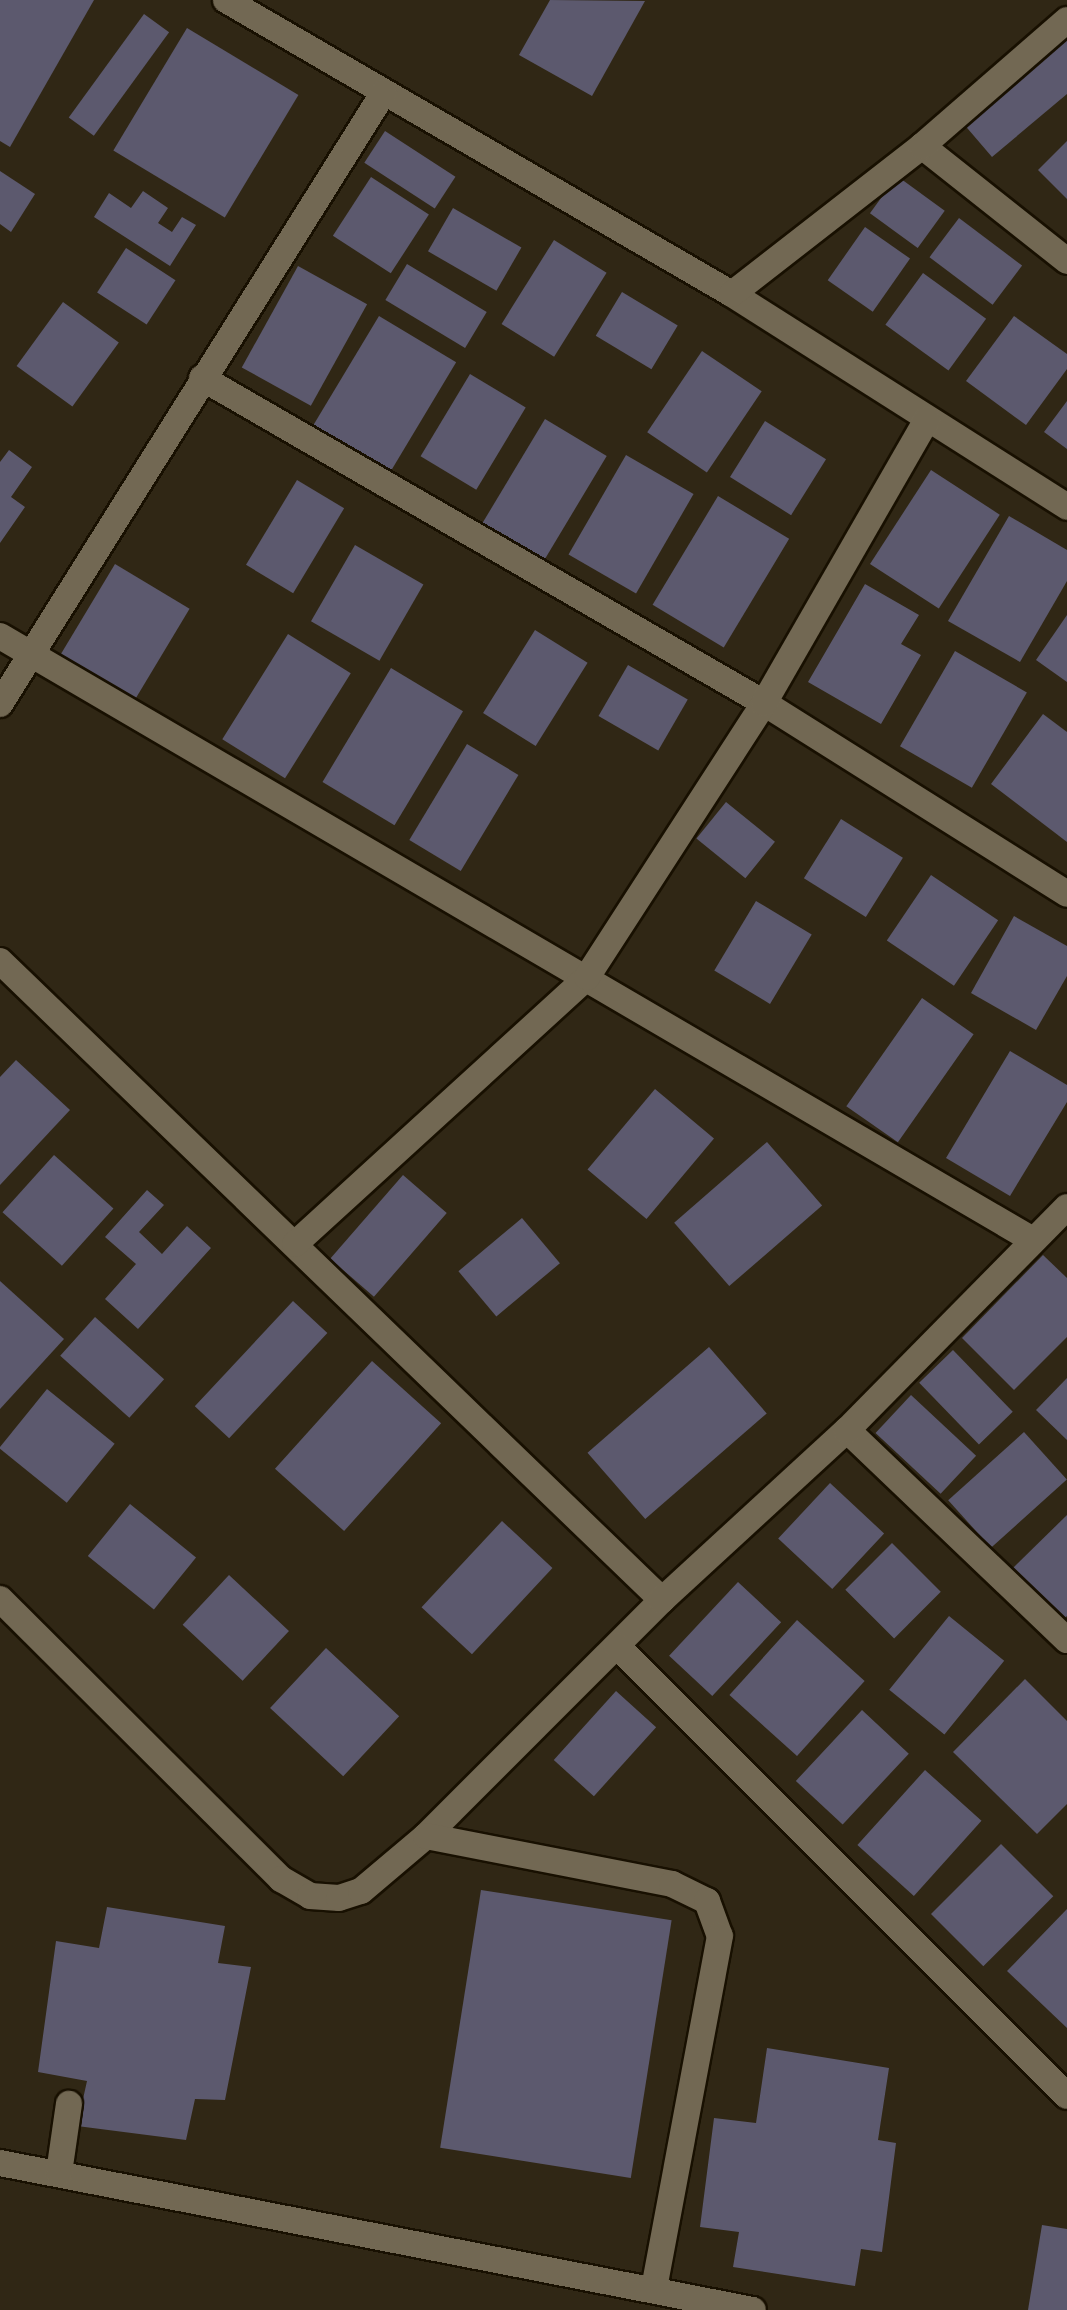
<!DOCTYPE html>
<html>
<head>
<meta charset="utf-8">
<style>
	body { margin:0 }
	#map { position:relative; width:1067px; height:2310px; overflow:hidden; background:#302715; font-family:Manrope,sans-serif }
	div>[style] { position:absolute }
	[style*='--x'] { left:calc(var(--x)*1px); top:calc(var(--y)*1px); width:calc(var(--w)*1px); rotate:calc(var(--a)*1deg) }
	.building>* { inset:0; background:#5c596e; transform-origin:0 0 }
	.roads { filter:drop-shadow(2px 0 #181001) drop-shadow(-2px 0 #181001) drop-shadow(0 2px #181001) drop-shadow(0 -2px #181001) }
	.minor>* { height:26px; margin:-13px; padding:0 13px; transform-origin:13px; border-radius:13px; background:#726853 }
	span { translate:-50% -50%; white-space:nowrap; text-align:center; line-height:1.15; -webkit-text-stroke:5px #141109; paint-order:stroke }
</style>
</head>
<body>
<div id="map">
	<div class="building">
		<i style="clip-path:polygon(0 0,94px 0,10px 147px,0 141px)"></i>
		<i style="clip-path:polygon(550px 0,645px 1px,592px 96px,519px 55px)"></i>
		<i style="left:144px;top:14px;width:31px;height:128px;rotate:36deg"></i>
		<i style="left:187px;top:28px;width:130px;height:143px;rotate:31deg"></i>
		<i style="clip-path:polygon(1067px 34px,1067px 94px,992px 157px,962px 122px)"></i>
		<i style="left:385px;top:131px;width:84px;height:38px;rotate:33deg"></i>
		<i style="clip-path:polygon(1067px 141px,1067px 199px,1038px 170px)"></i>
		<i style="clip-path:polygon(0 171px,35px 194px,11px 232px,0 224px)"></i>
		<i style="left:897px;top:176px;width:59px;height:46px;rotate:36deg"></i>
		<i style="left:371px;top:177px;width:69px;height:70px;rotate:33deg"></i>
		<i style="clip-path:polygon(143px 191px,168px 208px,158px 223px,172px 232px,182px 217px,196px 225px,170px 266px,94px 217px,109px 193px,131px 208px)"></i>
		<i style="left:453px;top:208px;width:79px;height:50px;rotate:30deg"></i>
		<i style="left:959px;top:218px;width:79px;height:49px;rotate:37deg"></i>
		<i style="left:865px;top:227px;width:55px;height:65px;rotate:35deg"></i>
		<i style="left:554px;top:240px;width:62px;height:99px;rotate:32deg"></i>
		<i style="left:126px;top:248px;width:59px;height:53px;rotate:33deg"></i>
		<i style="left:407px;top:264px;width:93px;height:42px;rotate:31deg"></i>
		<i style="left:298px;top:266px;width:79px;height:116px;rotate:29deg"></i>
		<i style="left:923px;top:273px;width:78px;height:64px;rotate:36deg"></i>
		<i style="left:622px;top:292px;width:65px;height:51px;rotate:31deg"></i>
		<i style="left:63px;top:302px;width:69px;height:79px;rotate:36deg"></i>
		<i style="left:379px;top:316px;width:90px;height:127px;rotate:31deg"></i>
		<i style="clip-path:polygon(1014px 316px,1067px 354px,1067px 369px,1026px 425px,966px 381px)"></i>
		<i style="left:702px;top:351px;width:72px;height:98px;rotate:34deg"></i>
		<i style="left:470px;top:374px;width:65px;height:96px;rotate:31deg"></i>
		<i style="clip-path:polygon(1067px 401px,1067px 449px,1044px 432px)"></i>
		<i style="left:545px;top:419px;width:72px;height:122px;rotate:31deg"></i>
		<i style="left:765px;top:421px;width:72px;height:66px;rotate:32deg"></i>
		<i style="clip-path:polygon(9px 450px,32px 467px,11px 497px,25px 507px,0 543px,0 462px)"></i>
		<i style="left:626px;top:455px;width:78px;height:115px;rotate:30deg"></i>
		<i style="left:931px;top:470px;width:82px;height:112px;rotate:33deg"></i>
		<i style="left:297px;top:480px;width:55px;height:99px;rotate:31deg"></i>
		<i style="left:718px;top:496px;width:83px;height:127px;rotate:31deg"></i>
		<i style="clip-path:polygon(1009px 516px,1067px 550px,1067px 581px,1020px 662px,948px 621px)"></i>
		<i style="left:355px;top:545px;width:79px;height:88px;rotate:30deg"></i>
		<i style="left:115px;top:564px;width:87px;height:112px;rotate:31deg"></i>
		<i style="clip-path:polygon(865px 584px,919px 615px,901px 644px,921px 655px,881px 724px,808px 682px)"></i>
		<i style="clip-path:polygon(1067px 615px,1067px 682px,1036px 660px)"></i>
		<i style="left:535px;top:630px;width:62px;height:98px;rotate:32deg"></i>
		<i style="left:288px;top:634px;width:74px;height:124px;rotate:32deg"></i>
		<i style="left:955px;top:651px;width:83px;height:110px;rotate:30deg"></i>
		<i style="left:628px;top:665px;width:69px;height:59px;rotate:30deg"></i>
		<i style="left:391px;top:668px;width:84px;height:133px;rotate:31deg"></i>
		<i style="clip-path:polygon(1043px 714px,1067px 732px,1067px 842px,991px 784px)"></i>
		<i style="left:467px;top:744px;width:60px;height:112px;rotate:31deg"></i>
		<i style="left:726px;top:802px;width:63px;height:47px;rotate:39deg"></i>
		<i style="left:841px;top:819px;width:73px;height:70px;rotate:32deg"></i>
		<i style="left:931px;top:875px;width:81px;height:79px;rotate:34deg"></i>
		<i style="left:756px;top:901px;width:65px;height:81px;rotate:31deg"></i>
		<i style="clip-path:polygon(1014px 916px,1067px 946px,1067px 976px,1036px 1030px,971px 993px)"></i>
		<i style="left:922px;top:998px;width:63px;height:132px;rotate:35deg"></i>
		<i style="clip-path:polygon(1010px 1051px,1067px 1085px,1067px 1102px,1010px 1196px,946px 1158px)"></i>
		<i style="clip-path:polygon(16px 1060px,70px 1110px,0 1185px,0 1077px)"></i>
		<i style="left:655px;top:1089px;width:77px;height:105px;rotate:40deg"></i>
		<i style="left:767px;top:1142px;width:84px;height:123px;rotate:49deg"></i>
		<i style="left:54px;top:1155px;width:80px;height:77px;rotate:42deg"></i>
		<i style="left:403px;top:1175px;width:58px;height:111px;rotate:41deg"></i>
		<i style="clip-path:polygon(147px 1190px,164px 1205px,139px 1232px,162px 1254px,187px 1226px,211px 1248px,138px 1329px,105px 1299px,136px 1264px,105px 1237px)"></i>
		<i style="left:522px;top:1218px;width:59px;height:83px;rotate:50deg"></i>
		<i style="clip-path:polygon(1043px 1255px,1067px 1278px,1067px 1337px,1014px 1390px,962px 1338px)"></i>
		<i style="clip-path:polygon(0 1281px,64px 1339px,0 1409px)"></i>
		<i style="left:293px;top:1301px;width:47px;height:144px;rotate:43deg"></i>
		<i style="left:95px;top:1317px;width:93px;height:52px;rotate:42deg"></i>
		<i style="left:709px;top:1347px;width:88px;height:161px;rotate:49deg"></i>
		<i style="left:953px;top:1350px;width:86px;height:47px;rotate:46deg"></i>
		<i style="left:372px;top:1361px;width:93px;height:145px;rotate:42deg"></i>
		<i style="clip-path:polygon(1067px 1378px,1067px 1440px,1036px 1410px)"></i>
		<i style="left:47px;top:1389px;width:87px;height:76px;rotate:39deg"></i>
		<i style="left:911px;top:1395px;width:89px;height:52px;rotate:43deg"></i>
		<i style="left:1024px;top:1432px;width:64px;height:102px;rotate:48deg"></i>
		<i style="left:830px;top:1483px;width:74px;height:76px;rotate:43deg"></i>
		<i style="left:130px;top:1504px;width:85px;height:67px;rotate:39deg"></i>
		<i style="clip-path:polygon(1067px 1515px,1067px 1616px,1064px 1619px,1013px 1568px)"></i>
		<i style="left:502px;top:1521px;width:69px;height:118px;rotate:43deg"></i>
		<i style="left:892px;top:1543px;width:69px;height:66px;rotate:45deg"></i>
		<i style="left:229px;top:1575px;width:82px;height:68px;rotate:43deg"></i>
		<i style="left:738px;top:1582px;width:59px;height:101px;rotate:43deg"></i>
		<i style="left:949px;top:1616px;width:71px;height:95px;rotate:39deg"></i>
		<i style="left:797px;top:1620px;width:91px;height:101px;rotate:42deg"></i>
		<i style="left:326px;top:1648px;width:100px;height:82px;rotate:43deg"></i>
		<i style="clip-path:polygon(1025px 1679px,1067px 1721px,1067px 1804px,1037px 1834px,953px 1752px)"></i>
		<i style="left:616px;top:1691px;width:54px;height:93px;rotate:42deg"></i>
		<i style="left:862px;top:1710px;width:64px;height:97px;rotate:43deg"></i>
		<i style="left:925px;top:1770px;width:76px;height:101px;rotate:42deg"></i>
		<i style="left:1001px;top:1844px;width:74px;height:99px;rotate:45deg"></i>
		<i style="left:481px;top:1890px;width:193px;height:261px;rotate:9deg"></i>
		<i style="clip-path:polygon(107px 1907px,225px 1926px,218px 1963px,251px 1967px,225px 2100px,195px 2099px,186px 2140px,77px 2126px,87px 2081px,38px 2072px,56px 1941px,99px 1948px)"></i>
		<i style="clip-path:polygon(1067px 1909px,1067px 2028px,1007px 1971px)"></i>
		<i style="clip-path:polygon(767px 2048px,889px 2068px,878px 2140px,896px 2143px,882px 2252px,861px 2249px,855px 2286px,733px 2267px,739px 2232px,700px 2227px,714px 2118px,756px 2123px)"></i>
		<i style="clip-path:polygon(1042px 2225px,1067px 2229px,1067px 2310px,1028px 2310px)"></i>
	</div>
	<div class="roads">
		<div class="minor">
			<i style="--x:226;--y:0;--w:585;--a:30.16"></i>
			<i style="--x:732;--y:294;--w:397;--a:32.4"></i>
			<i style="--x:922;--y:146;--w:185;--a:38.4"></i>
			<i style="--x:732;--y:294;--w:241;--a:-37.9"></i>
			<i style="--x:922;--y:146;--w:192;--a:-41"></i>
			<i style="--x:202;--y:378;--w:649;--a:30.04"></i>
			<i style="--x:764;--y:703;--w:358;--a:32.2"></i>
			<i style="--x:0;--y:636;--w:1197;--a:30.32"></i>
			<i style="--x:0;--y:704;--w:722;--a:-57.89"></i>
			<i style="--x:0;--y:961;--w:920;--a:43.99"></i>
			<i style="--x:295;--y:1244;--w:396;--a:-42.4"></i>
			<i style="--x:587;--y:977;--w:326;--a:-57.1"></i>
			<i style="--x:764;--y:703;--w:327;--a:-60.1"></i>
			<i style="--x:847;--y:1430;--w:304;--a:43.7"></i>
			<i style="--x:0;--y:1599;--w:397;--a:44.9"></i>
			<i style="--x:281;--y:1879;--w:34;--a:30"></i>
			<i style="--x:310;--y:1896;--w:29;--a:4"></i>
			<i style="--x:339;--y:1898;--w:23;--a:-18"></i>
			<i style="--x:361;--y:1891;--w:85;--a:-40.2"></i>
			<i style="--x:426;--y:1836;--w:334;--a:-45"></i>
			<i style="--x:662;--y:1600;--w:251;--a:-42.6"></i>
			<i style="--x:847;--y:1430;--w:313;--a:-45.4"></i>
			<i style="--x:617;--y:1646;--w:636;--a:45"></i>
			<i style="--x:426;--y:1836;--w:251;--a:11"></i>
			<i style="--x:672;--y:1884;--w:39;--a:26"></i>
			<i style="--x:707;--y:1901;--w:37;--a:70"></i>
			<i style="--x:720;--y:1936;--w:359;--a:100.6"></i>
			<i style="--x:0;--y:2163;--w:767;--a:11.05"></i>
			<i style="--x:59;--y:2173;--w:70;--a:-81.8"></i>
		</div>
	</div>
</div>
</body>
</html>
